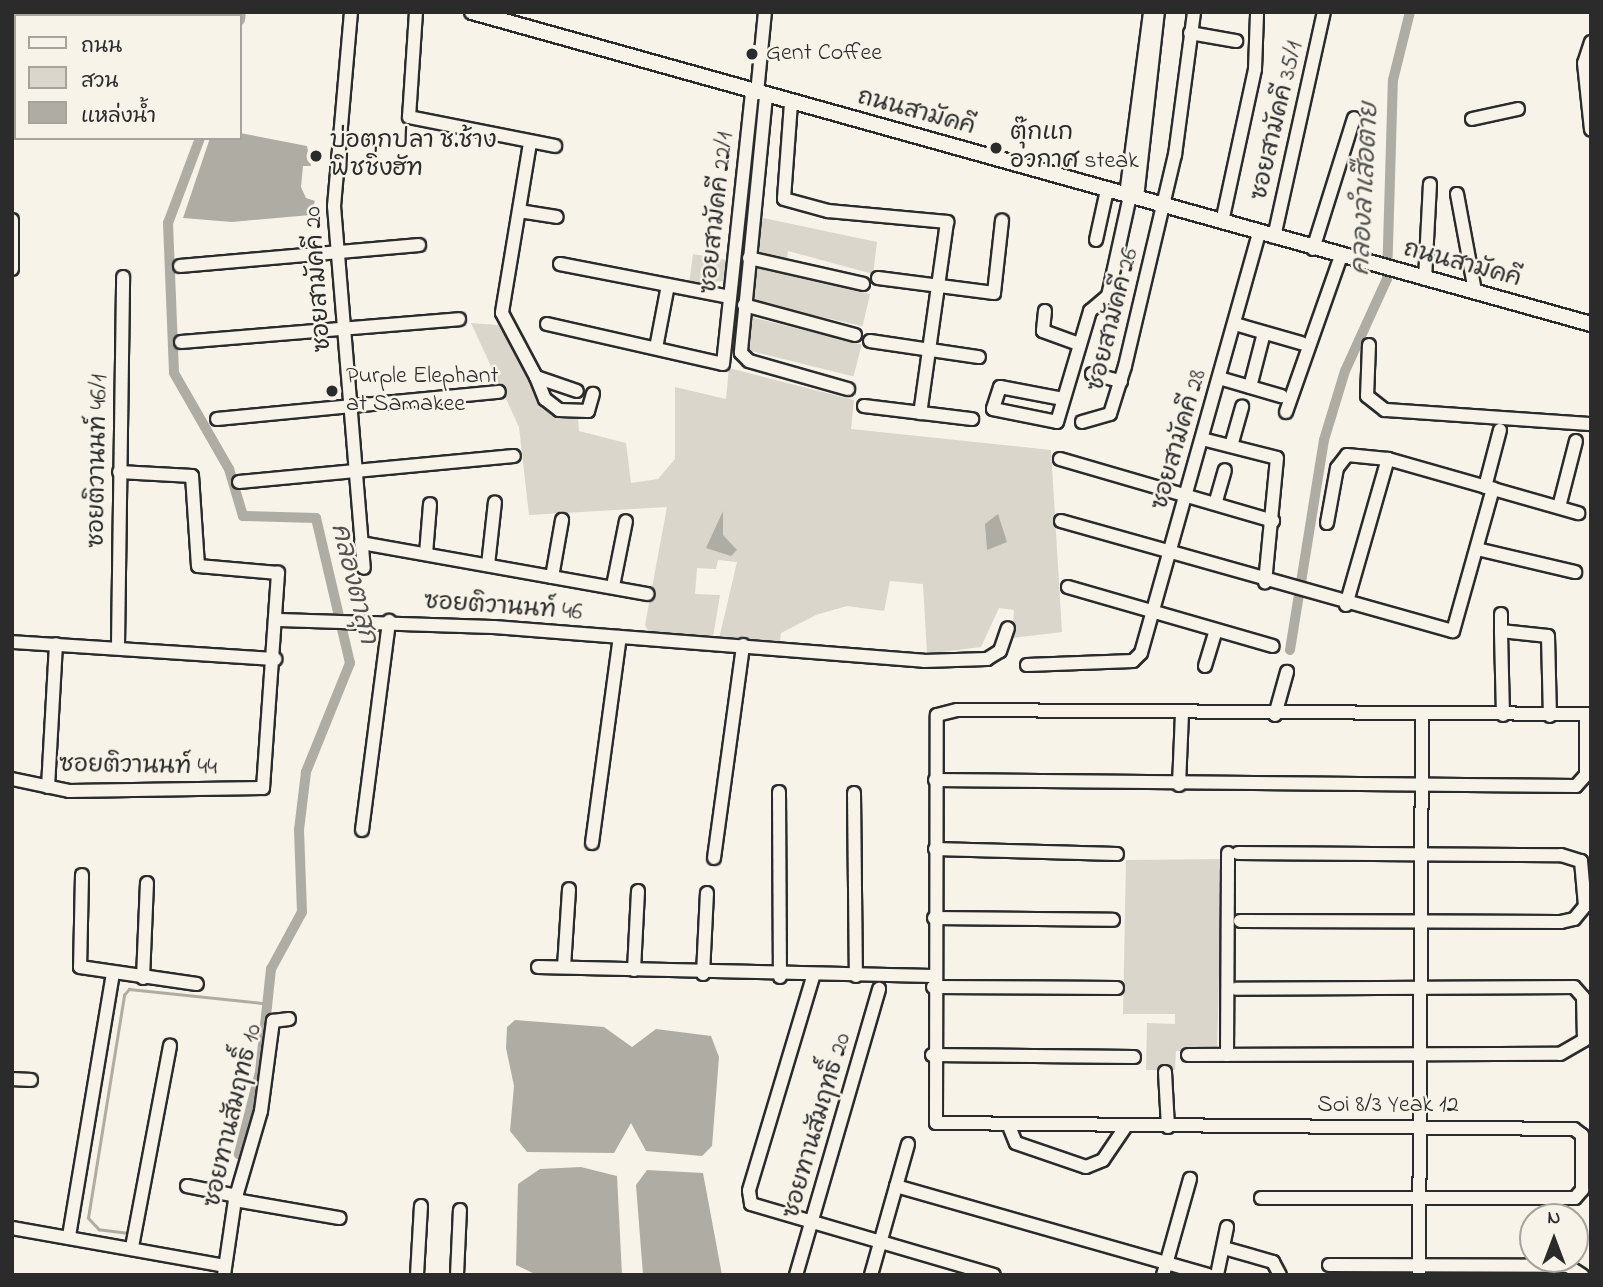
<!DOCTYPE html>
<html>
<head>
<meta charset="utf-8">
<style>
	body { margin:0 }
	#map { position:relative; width:1603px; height:1287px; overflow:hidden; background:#f7f3e8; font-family:"Indie Flower","Playpen Sans Thai",sans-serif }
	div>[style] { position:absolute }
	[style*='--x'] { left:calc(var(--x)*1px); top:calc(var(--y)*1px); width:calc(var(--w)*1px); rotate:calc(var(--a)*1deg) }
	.green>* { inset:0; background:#dad6cc; transform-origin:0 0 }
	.water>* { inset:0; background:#afaca4 }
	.stream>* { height:2.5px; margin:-1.25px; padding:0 1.25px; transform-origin:1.25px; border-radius:1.25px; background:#afaca4 }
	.canal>* { height:10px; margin:-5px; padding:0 5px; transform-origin:5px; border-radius:5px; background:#afaca4 }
	.roads { filter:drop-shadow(2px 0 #2b2b2b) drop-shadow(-2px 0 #2b2b2b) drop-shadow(0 2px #2b2b2b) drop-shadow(0 -2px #2b2b2b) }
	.minor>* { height:12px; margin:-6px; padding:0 6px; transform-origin:6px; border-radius:6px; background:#f7f3e8 }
	.major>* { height:14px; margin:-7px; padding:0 7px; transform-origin:7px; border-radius:7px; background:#f7f3e8 }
	.dots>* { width:19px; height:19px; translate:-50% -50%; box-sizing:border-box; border:4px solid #f7f3e8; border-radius:50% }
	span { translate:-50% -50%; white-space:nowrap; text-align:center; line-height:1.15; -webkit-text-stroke:5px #f7f3e8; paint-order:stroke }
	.poi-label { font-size:24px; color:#2b2b2b }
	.left { translate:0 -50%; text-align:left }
	.street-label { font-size:24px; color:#2b2b2b }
	.water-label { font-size:26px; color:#53524f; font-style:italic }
	.frame { position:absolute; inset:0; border:14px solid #2b2b2b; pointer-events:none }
	.legend { position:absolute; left:14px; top:14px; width:228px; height:126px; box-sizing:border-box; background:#f7f3e8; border:2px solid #a5a39c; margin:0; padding:9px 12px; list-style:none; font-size:21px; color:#2b2b2b }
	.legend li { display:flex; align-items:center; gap:14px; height:35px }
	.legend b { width:35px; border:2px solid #a5a39c }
	.north { position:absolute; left:1519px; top:1203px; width:70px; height:70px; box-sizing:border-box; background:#f7f3e8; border:2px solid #a5a39c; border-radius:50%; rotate:0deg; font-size:19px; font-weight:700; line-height:28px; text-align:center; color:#2b2b2b }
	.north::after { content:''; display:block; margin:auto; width:24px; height:32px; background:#2b2b2b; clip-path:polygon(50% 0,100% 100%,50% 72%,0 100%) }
</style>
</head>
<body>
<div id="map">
	<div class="green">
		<i style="clip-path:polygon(759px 217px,877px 242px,873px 274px,788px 251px,787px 259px,756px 251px)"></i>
		<i style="clip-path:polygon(693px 254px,727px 260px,725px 281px,689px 284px)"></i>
		<i style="left:757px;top:268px;width:116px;height:33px;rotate:13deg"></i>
		<i style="left:751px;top:317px;width:114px;height:33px;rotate:14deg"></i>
		<i style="clip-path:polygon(471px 323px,498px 325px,550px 409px,578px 419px,579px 431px,626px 443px,631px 483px,658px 479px,675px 459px,675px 387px,726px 399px,729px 368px,854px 400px,851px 429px,1051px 450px,1062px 632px,1012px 638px,1014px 610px,999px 608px,981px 647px,927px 654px,923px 584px,890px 581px,884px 611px,847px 606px,816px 615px,781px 633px,780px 641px,719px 639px,737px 562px,718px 560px,716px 569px,697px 568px,695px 594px,720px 595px,713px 637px,649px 633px,645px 625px,667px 507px,529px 515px,519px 427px)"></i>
		<i style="clip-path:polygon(1222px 859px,1217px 1051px,1176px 1051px,1175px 1070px,1146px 1070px,1147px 1023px,1175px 1024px,1175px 1014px,1123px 1014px,1126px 860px)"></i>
	</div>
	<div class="water">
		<i style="clip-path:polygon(240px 133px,307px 146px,311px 166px,303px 166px,301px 187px,306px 198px,315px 201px,310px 215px,232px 222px,183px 218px,210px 138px,240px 138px)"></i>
		<i style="clip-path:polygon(723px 511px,723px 535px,737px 550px,731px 556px,706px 548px)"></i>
		<i style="clip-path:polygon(998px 514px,1007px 542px,987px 550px,985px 524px)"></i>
		<i style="clip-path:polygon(515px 1020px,604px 1027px,632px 1047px,656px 1029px,711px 1036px,719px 1057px,712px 1146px,702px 1156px,646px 1151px,631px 1123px,614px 1153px,527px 1152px,510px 1131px,514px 1086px,506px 1048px,507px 1027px)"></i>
		<i style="clip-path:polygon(581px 1167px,617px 1176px,622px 1275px,537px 1275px,516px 1265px,518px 1184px,540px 1169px)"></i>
		<i style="clip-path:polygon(647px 1170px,703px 1173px,722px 1275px,643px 1275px,636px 1185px)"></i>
	</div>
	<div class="stream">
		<i style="--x:125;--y:1233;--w:26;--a:-173"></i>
		<i style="--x:99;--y:1230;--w:16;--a:-133"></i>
		<i style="--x:88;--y:1218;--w:226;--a:-80.8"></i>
		<i style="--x:124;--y:995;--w:8;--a:-50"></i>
		<i style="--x:129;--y:989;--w:135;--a:6"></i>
	</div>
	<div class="canal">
		<i style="--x:240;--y:20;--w:8;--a:-83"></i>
		<i style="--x:200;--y:138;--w:91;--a:110.6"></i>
		<i style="--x:168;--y:223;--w:150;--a:87.7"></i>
		<i style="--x:174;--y:373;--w:111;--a:60.2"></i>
		<i style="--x:229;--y:469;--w:49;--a:73.4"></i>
		<i style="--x:243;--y:516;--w:73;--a:1.6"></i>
		<i style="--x:316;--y:518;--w:149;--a:76.8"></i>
		<i style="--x:350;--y:663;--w:118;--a:112"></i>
		<i style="--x:306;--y:772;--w:58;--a:96.9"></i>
		<i style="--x:299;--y:830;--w:82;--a:87.9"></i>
		<i style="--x:302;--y:912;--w:65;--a:118.5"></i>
		<i style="--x:271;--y:969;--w:104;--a:96.1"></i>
		<i style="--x:260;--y:1072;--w:85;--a:104.4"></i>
		<i style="--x:1290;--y:650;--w:213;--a:-80.8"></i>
		<i style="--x:1324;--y:440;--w:72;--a:-73.1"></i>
		<i style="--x:1345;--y:371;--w:101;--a:-65.5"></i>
		<i style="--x:1387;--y:279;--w:199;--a:-88.3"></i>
		<i style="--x:1393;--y:80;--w:70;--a:-76"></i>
	</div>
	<div class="roads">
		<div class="minor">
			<i style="--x:351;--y:12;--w:195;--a:95"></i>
			<i style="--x:334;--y:206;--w:363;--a:85.3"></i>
			<i style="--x:416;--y:12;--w:105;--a:93.8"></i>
			<i style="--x:409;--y:117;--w:149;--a:11.2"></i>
			<i style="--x:167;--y:16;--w:4;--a:-90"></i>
			<i style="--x:210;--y:16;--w:4;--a:-90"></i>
			<i style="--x:1190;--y:33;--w:47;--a:9.9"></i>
			<i style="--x:1591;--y:42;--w:22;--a:108"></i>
			<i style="--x:1584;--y:63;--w:67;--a:84"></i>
			<i style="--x:757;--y:93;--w:81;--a:-84.4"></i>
			<i style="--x:766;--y:96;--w:258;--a:95.6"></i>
			<i style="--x:741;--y:353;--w:11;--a:45"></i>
			<i style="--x:749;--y:361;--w:103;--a:15.8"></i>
			<i style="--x:791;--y:103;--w:96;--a:94.2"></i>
			<i style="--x:784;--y:199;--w:46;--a:15.3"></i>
			<i style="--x:828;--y:211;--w:120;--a:5.3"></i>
			<i style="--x:947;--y:222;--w:193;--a:98"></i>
			<i style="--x:1472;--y:119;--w:47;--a:-12.3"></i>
			<i style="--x:530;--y:143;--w:172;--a:99.4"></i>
			<i style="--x:502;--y:313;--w:72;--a:62"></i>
			<i style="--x:536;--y:377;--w:43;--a:18.9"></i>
			<i style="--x:1457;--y:194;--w:99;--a:79.5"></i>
			<i style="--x:1126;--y:195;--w:185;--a:-82.5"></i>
			<i style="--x:1137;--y:198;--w:187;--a:-83.6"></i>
			<i style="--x:519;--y:211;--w:38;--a:9"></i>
			<i style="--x:12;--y:220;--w:49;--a:90"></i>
			<i style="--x:1222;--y:222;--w:157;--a:-77.8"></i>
			<i style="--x:1255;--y:69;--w:55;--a:-87.9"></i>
			<i style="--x:1274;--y:237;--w:230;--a:-77.5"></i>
			<i style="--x:1096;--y:240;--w:51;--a:-77.6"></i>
			<i style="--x:1313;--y:249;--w:137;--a:-72.6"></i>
			<i style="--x:749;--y:258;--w:117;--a:12.8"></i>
			<i style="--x:560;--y:264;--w:173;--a:11"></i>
			<i style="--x:180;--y:266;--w:240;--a:-5"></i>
			<i style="--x:878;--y:278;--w:117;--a:7.4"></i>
			<i style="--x:994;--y:293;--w:73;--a:-83.7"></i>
			<i style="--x:1425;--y:279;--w:95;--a:-87"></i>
			<i style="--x:744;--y:305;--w:115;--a:15.1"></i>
			<i style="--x:1045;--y:311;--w:20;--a:96"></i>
			<i style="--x:1043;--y:331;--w:38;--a:20"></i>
			<i style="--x:547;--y:324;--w:180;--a:12.8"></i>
			<i style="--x:723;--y:364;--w:274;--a:-83.9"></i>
			<i style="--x:1235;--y:324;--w:69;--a:16.1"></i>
			<i style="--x:870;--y:341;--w:110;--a:8.4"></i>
			<i style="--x:181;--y:342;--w:279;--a:-4.7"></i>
			<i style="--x:1369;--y:345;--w:51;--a:92.2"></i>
			<i style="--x:1367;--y:396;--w:23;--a:38"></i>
			<i style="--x:1385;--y:410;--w:206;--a:3.9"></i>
			<i style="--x:656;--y:348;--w:64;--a:-79.2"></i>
			<i style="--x:1092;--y:374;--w:30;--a:14"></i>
			<i style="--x:536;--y:377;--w:24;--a:68"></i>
			<i style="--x:545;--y:399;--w:18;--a:38"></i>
			<i style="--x:559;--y:410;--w:29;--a:2"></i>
			<i style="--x:588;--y:411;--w:18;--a:-74"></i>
			<i style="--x:1219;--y:378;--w:65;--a:16.2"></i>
			<i style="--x:1250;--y:387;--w:56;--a:-75.5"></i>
			<i style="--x:1063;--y:399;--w:64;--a:-169.2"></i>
			<i style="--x:1000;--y:387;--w:23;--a:108"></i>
			<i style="--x:993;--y:409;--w:65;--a:11.5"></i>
			<i style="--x:1057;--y:422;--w:116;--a:-73.4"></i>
			<i style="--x:1090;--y:311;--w:23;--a:-40"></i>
			<i style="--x:1108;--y:296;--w:102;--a:-77.6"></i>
			<i style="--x:864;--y:406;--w:109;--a:6.9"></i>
			<i style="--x:1286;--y:412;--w:165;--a:-70.6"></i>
			<i style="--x:217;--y:419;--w:283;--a:-5.5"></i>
			<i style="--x:1082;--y:422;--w:29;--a:-16"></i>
			<i style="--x:1110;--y:414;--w:50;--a:-72.6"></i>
			<i style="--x:1125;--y:366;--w:217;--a:-76.7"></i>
			<i style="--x:1175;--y:155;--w:144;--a:-82.4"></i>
			<i style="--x:1202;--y:439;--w:77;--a:14.2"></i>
			<i style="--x:1277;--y:458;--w:125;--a:95.5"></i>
			<i style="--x:1231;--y:446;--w:41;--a:-74.2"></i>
			<i style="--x:1060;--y:459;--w:222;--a:16.2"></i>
			<i style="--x:239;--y:482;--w:276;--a:-5.4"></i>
			<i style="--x:1485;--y:487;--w:59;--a:-75.3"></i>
			<i style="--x:1216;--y:501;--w:32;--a:-74"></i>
			<i style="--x:1559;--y:507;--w:68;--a:-75.6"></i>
			<i style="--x:1061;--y:521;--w:407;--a:15.7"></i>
			<i style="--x:1453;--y:631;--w:148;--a:-74.3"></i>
			<i style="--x:1327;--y:523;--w:56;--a:-79.7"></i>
			<i style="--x:1337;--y:468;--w:16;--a:-52"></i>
			<i style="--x:1347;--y:455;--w:41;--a:5.6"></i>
			<i style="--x:1388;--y:459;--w:198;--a:15.9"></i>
			<i style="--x:361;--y:543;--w:291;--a:10.1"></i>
			<i style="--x:1477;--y:549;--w:101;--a:13.2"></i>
			<i style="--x:426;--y:554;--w:50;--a:-85.4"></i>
			<i style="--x:488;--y:565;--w:63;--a:-83.7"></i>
			<i style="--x:552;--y:577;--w:58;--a:-80"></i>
			<i style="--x:613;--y:586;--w:66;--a:-78.7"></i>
			<i style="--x:1068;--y:587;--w:213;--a:16.1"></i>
			<i style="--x:1346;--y:605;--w:152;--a:-74"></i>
			<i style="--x:1501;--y:614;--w:17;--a:90"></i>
			<i style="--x:278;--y:620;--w:216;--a:1.9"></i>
			<i style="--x:494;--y:627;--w:431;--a:4.5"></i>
			<i style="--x:924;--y:661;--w:63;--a:-1.8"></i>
			<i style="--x:987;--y:659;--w:15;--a:-32"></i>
			<i style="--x:1000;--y:651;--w:24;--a:-71"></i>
			<i style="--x:12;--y:642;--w:264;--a:3.7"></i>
			<i style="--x:118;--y:645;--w:368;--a:-89.2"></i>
			<i style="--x:1027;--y:665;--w:106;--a:-2.2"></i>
			<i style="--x:1133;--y:661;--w:11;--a:-45"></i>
			<i style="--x:1141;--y:653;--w:437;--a:-74.3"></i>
			<i style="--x:1205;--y:666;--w:37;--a:-73"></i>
			<i style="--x:1275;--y:715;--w:45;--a:-74.4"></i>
			<i style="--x:1503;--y:715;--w:84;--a:-91.4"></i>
			<i style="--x:1501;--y:631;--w:47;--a:6.1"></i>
			<i style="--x:1548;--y:636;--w:80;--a:88.6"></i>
			<i style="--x:12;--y:779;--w:58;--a:11.9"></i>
			<i style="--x:69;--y:791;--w:194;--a:-0.9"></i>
			<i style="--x:263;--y:788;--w:216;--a:-86"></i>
			<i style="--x:278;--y:573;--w:80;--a:-175"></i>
			<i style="--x:198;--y:566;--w:90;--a:-93.8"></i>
			<i style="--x:192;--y:476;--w:73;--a:-176.9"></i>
			<i style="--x:935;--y:780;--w:641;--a:0.54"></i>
			<i style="--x:1576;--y:786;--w:15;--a:-48"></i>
			<i style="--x:1586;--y:775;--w:61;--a:-90"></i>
			<i style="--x:1179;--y:785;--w:71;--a:-87.6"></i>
			<i style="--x:48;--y:787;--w:143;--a:-86.8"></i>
			<i style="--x:779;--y:792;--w:185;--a:89.7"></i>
			<i style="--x:854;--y:793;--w:183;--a:89.4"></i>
			<i style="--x:362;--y:830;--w:211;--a:-82.6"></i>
			<i style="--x:592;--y:843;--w:208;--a:-82.3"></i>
			<i style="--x:935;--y:849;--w:182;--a:1.6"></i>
			<i style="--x:1238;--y:853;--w:323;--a:0.4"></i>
			<i style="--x:1561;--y:855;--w:21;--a:17"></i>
			<i style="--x:1581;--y:861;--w:45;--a:84.9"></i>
			<i style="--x:1585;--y:906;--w:17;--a:130"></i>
			<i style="--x:1574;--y:919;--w:13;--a:167"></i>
			<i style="--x:1561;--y:922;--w:321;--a:-179.8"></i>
			<i style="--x:714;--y:858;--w:215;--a:-82.2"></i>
			<i style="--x:82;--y:875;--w:92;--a:91.2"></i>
			<i style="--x:80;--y:967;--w:118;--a:8.3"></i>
			<i style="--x:934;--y:918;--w:179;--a:0.6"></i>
			<i style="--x:538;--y:967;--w:395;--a:1.3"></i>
			<i style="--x:564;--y:967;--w:78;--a:-86.3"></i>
			<i style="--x:634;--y:970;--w:79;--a:-87.1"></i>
			<i style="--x:703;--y:974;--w:81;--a:-87.2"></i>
			<i style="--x:813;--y:977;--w:223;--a:106.7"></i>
			<i style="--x:749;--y:1191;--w:13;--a:81"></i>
			<i style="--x:751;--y:1204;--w:253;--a:16.3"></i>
			<i style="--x:143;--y:978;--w:95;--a:-87.6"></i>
			<i style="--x:933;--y:987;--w:184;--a:0.3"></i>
			<i style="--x:932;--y:1055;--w:202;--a:0.6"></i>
			<i style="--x:1188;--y:1055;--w:372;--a:-0.2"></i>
			<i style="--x:1560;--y:1054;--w:28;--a:-30"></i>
			<i style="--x:1584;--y:1040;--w:43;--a:-91.3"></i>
			<i style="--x:1583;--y:997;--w:13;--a:-132"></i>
			<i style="--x:1574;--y:987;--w:338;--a:179.7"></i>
			<i style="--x:1227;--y:1055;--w:202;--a:-89.7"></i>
			<i style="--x:1165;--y:1072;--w:55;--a:86.9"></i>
			<i style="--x:12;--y:1079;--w:19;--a:3"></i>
			<i style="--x:1009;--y:1126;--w:18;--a:68"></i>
			<i style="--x:1016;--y:1143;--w:74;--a:18.9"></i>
			<i style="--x:1086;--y:1167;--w:18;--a:-22"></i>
			<i style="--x:1103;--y:1160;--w:40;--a:-56"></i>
			<i style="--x:187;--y:1186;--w:51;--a:11.3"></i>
			<i style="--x:896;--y:1186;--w:324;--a:15.9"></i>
			<i style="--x:1261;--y:1198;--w:314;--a:0"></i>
			<i style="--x:1575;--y:1198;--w:11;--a:-49"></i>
			<i style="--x:1582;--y:1190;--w:55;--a:-90"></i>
			<i style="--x:1582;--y:1135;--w:10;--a:-143"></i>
			<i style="--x:1574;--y:1129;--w:638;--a:-179.46"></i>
			<i style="--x:936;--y:1123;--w:408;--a:-89.9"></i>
			<i style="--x:937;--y:715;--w:21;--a:-14"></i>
			<i style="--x:957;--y:710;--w:634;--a:0.36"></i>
			<i style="--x:235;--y:1200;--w:106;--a:9.8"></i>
			<i style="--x:12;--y:1228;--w:216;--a:10.1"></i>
			<i style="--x:69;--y:1236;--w:266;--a:-80.5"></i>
			<i style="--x:132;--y:1247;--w:205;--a:-79.3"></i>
			<i style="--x:1224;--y:1248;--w:51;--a:15.9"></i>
			<i style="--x:1273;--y:1262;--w:15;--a:62"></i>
			<i style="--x:1329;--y:1265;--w:239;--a:0.2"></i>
			<i style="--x:1568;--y:1266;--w:17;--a:33"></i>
			<i style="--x:224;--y:1275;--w:76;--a:-81.7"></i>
			<i style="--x:235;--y:1200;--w:93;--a:-73.7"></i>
			<i style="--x:261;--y:1111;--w:91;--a:-82.4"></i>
			<i style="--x:273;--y:1021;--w:16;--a:-7"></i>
			<i style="--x:417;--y:1275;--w:69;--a:-86.7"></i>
			<i style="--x:457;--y:1275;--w:65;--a:-87.4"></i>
			<i style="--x:796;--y:1275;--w:298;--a:-73.8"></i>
			<i style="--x:871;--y:1275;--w:136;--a:-74.2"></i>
			<i style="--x:1163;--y:1275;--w:100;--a:-74.3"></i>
			<i style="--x:1217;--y:1275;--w:49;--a:-78.2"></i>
			<i style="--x:1419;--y:1275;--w:559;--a:-89.69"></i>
		</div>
		<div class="major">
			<i style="--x:472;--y:12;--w:1162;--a:15.58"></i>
		</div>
	</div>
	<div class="dots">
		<i style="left:752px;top:54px;background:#2b2b2b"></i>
		<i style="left:996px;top:148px;background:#2b2b2b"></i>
		<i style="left:316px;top:156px;background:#2b2b2b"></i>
		<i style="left:332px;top:391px;background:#2b2b2b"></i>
	</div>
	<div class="poi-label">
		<span class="left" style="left:766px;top:54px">Gent Coffee</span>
		<span class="left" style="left:1010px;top:148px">ตุ๊กแก<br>อวกาศ steak</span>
		<span class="left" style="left:330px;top:156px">บ่อตกปลา ช.ช้าง<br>ฟิชชิ่งฮัท</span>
		<span class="left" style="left:346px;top:391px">Purple Elephant<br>at Samakee</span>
	</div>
	<div class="street-label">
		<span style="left:916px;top:113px;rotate:15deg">ถนนสามัคคี</span>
		<span style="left:1278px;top:121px;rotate:-77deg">ซอยสามัคคี 35/1</span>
		<span style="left:718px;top:213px;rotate:-84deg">ซอยสามัคคี 22/1</span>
		<span style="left:1462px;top:265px;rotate:15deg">ถนนสามัคคี</span>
		<span style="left:319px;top:279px;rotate:-94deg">ซอยสามัคคี 20</span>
		<span style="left:1114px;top:320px;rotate:-76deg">ซอยสามัคคี 26</span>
		<span style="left:1180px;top:440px;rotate:-74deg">ซอยสามัคคี 28</span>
		<span style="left:99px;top:461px;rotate:-89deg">ซอยติวานนท์ 46/1</span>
		<span style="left:503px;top:608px;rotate:4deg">ซอยติวานนท์ 46</span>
		<span style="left:138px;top:767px;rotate:1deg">ซอยติวานนท์ 44</span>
		<span style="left:1388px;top:1106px">Soi 8/3 Yeak 12</span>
		<span style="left:234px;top:1116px;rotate:-77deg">ซอยทานสัมฤทธิ์ 10</span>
		<span style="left:818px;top:1126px;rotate:-74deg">ซอยทานสัมฤทธิ์ 20</span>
	</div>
	<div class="water-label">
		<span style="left:1367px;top:189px;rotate:-87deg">คลองลำเสือตาย</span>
		<span style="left:352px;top:584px;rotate:76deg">คลองตาสุก</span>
	</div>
	<div class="frame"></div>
	<ul class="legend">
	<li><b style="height:9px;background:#f7f3e8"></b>ถนน</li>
	<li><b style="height:19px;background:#dad6cc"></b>สวน</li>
	<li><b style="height:19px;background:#afaca4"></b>แหล่งน้ำ</li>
	</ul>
	<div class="north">N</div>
</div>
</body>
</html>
